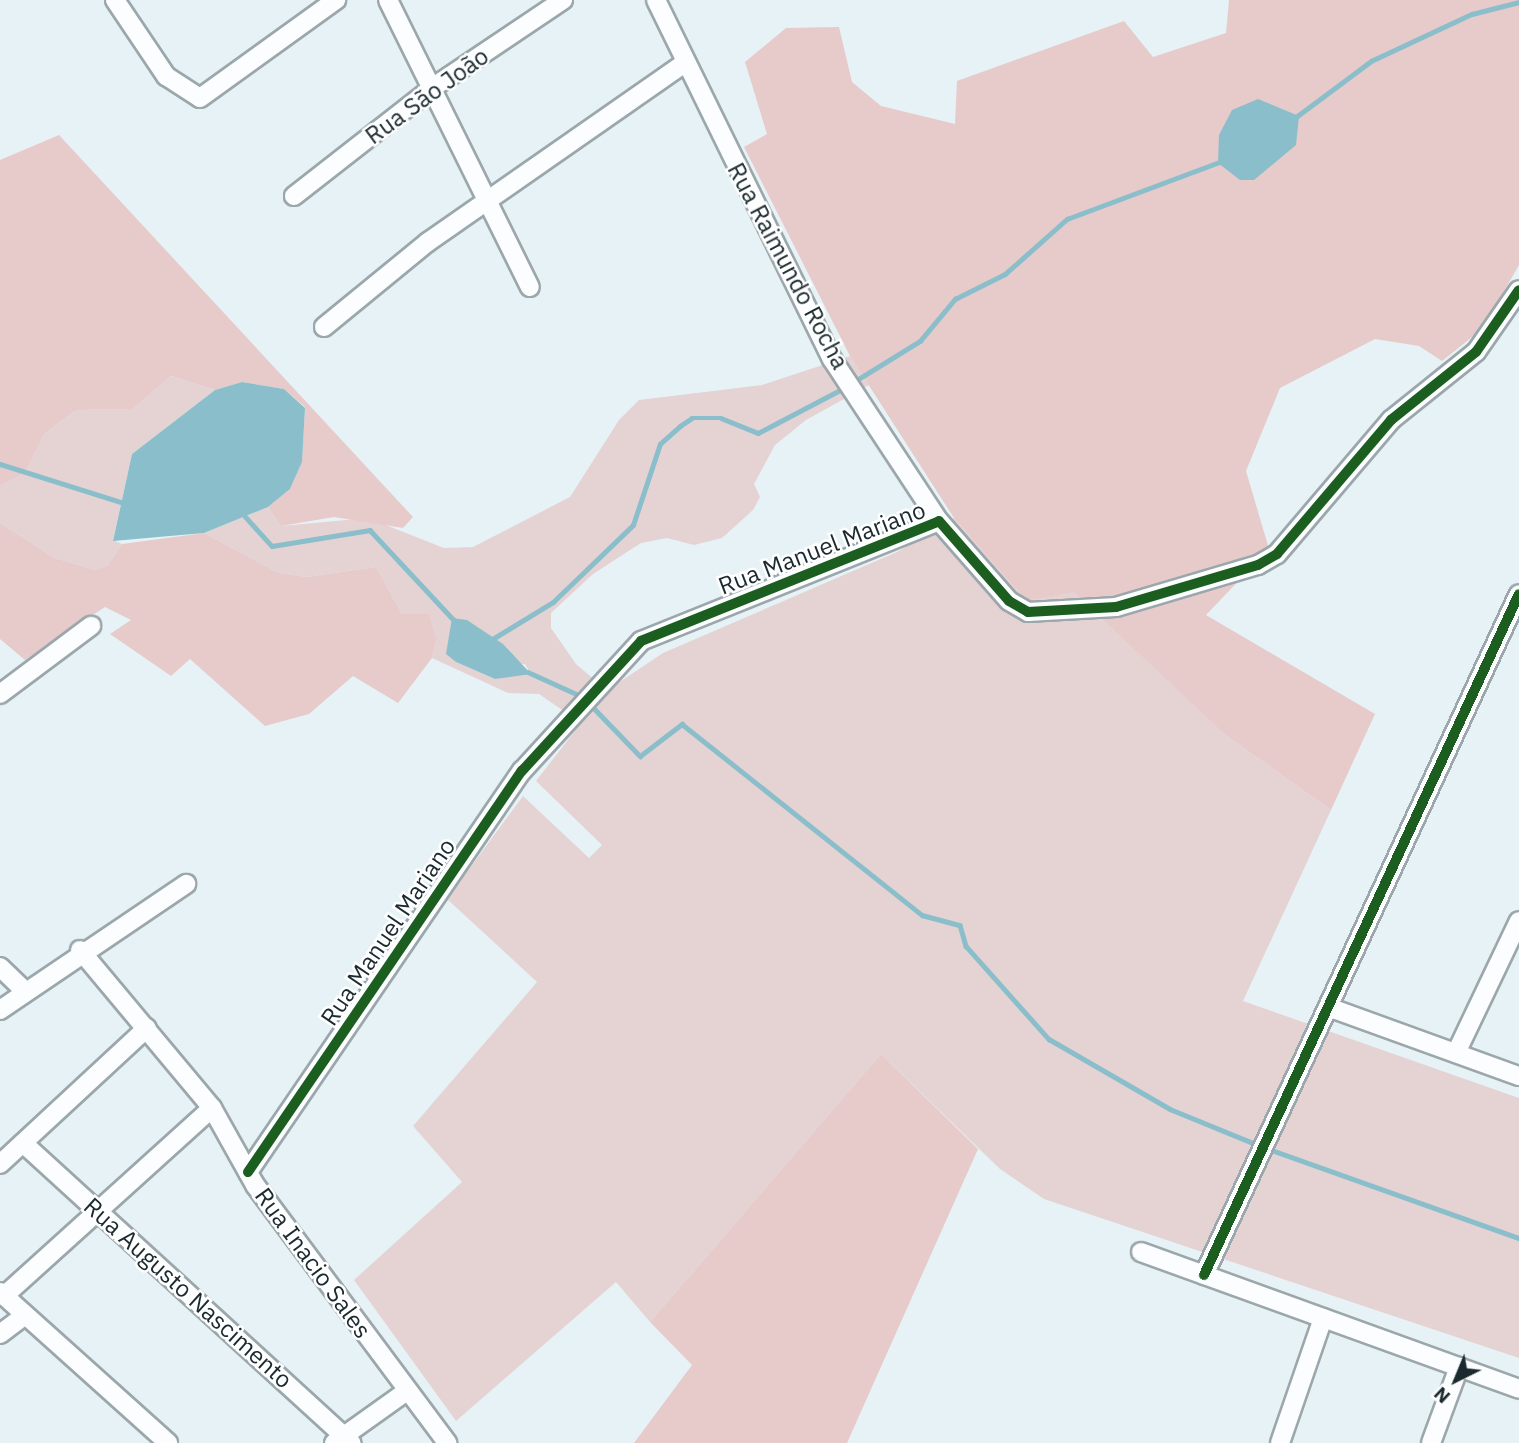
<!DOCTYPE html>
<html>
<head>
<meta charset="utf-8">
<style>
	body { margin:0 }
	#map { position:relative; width:1519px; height:1443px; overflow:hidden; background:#e6f2f6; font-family:"IBM Plex Sans",sans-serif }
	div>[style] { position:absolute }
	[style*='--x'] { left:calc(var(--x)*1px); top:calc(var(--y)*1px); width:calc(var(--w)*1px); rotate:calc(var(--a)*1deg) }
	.green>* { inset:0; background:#e5d3d3 }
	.forest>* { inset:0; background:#e7caca }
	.water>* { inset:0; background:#8abecb }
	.stream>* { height:4.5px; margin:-2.25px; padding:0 2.25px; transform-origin:2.25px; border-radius:2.25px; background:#8abecb }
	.roads { filter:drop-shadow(2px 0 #9ba7ab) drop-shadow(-2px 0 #9ba7ab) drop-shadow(0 2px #9ba7ab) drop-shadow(0 -2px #9ba7ab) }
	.street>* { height:18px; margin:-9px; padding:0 9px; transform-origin:9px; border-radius:9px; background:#fbfdfe }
	.cycleway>* { height:10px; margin:-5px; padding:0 5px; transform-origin:5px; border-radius:5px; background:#1b5e20 }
	span { translate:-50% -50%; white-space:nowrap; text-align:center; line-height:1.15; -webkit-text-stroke:5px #fff; paint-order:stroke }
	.street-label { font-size:24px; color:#1b2a2e }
	.north { position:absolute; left:1421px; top:1345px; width:70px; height:70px; -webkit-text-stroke:5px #fff; paint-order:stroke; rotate:223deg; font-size:19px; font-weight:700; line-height:28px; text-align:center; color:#1b2a2e }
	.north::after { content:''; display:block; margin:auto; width:24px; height:32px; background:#1b2a2e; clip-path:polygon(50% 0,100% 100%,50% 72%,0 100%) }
</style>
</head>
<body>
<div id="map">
	<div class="green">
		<i style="clip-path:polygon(evenodd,850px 356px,869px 385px,806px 420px,775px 445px,754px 484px,760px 497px,753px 510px,722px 538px,694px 545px,667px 538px,641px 543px,593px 574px,551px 613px,551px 628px,576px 664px,597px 682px,615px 685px,663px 653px,897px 552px,954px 518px,1026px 601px,1074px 591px,1224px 734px,1331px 810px,1243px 1001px,1519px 1098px,1519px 1358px,1044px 1199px,1000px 1169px,881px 1054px,650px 1322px,616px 1282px,456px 1421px,354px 1280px,462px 1182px,413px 1126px,537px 982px,447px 899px,523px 796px,589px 858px,602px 845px,536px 781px,581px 723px,539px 694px,508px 693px,432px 658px,436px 640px,402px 614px,376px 567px,306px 577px,279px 573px,204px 533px,268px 507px,281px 526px,368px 518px,444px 548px,473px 547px,570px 497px,619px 420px,639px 400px,762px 385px,850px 356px,456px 662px,525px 664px,530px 673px,495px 679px,456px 662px)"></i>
		<i style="clip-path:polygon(171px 376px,215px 390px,132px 454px,113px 540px,122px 544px,108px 565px,95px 570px,55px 558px,0 523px,0 486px,25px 473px,44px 434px,76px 410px,133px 409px)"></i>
	</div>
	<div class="forest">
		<i style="clip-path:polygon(1229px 0,1519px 0,1519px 265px,1482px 329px,1442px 361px,1419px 346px,1375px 339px,1280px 388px,1246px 471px,1269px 549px,1206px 615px,1375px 714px,1331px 810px,1224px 734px,1074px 592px,1026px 601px,954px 518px,850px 356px,744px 147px,767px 134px,745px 62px,786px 28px,839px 27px,852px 82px,881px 106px,955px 124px,957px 81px,1124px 21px,1153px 57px,1226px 33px)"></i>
		<i style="clip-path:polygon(59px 135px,413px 517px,403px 528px,334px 517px,281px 526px,268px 507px,290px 489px,302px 462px,305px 407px,284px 389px,242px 382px,215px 390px,171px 376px,133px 409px,76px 410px,44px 434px,25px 473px,0 486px,0 160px)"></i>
		<i style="clip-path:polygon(0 523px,55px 558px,95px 570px,108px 565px,122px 544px,204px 533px,279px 573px,306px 577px,376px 567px,402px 614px,429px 614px,436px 640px,432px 658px,398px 703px,353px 676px,309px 714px,265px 726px,190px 659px,171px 676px,110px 634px,131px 620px,105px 607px,25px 660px,0 639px)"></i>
		<i style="clip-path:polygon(881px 1054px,978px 1149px,847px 1443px,634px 1443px,692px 1365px,650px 1322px)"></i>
	</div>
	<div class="water">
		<i style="clip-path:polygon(1258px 99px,1299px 116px,1296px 145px,1254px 180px,1240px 180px,1218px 163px,1219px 135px,1232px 110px)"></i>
		<i style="clip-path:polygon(242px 382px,284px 389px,305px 408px,302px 462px,290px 489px,268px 507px,204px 533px,113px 541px,132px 454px,215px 390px)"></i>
		<i style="clip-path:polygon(452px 618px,467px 620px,503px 644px,531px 674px,495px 679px,456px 662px,446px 654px)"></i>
	</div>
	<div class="stream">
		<i style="--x:1296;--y:117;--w:94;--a:-36.7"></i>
		<i style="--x:1371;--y:61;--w:111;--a:-25"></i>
		<i style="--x:1472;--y:14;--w:49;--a:-14.3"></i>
		<i style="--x:852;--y:383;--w:80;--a:-31.7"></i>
		<i style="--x:920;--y:341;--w:55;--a:-50.2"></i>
		<i style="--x:955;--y:299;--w:56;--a:-26.6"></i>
		<i style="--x:1005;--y:274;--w:83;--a:-41.6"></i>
		<i style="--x:1067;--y:219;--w:165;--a:-20.5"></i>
		<i style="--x:0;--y:464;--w:130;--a:17.5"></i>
		<i style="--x:243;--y:514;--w:43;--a:47.8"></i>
		<i style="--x:272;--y:546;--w:99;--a:-9.3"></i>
		<i style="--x:370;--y:530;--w:125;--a:47"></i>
		<i style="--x:491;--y:640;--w:73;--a:-31.5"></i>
		<i style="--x:553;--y:602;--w:111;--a:-43.9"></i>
		<i style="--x:633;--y:525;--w:85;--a:-71.6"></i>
		<i style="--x:660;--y:444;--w:27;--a:-42"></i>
		<i style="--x:680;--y:426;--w:14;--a:-34"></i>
		<i style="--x:692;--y:418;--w:29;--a:0"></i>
		<i style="--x:721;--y:418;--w:40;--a:22"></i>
		<i style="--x:758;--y:433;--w:97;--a:-27.6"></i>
		<i style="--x:528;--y:672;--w:60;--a:24.4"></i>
		<i style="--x:589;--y:703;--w:74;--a:46.1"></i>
		<i style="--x:640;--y:756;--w:53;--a:-37.3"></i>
		<i style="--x:682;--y:724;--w:307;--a:38.5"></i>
		<i style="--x:922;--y:915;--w:39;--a:15"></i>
		<i style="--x:960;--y:925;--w:22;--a:74"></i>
		<i style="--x:966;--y:946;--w:125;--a:48.3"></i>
		<i style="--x:1049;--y:1039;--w:140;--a:30"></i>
		<i style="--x:1170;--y:1109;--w:95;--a:22.2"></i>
		<i style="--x:1266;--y:1148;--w:269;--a:19.6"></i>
	</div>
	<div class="roads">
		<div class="street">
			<i style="--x:115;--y:0;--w:92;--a:56.1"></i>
			<i style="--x:166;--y:76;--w:40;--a:32.9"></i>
			<i style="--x:200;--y:98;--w:168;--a:-35.8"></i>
			<i style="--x:388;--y:0;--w:320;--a:63.7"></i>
			<i style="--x:656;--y:0;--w:400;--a:63.9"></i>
			<i style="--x:832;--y:359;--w:194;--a:56.6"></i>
			<i style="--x:294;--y:196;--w:175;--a:-38"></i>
			<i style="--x:432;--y:88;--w:158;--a:-33.9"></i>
			<i style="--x:324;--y:327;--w:134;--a:-39.3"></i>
			<i style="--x:428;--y:242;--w:313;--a:-34.9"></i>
			<i style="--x:0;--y:694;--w:114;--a:-36.8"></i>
			<i style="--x:80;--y:950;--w:206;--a:50.1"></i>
			<i style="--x:212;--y:1108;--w:88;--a:60.8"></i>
			<i style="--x:255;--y:1185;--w:322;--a:53.3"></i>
			<i style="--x:0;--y:967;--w:35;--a:44"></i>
			<i style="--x:1328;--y:1007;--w:203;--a:19.9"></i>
			<i style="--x:0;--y:1010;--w:225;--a:-34.1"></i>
			<i style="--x:1456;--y:1053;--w:146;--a:-64.5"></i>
			<i style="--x:23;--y:1143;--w:445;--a:42.4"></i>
			<i style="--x:0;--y:1164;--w:200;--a:-42.8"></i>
			<i style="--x:248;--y:1172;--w:486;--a:-55.7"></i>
			<i style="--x:522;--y:771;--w:176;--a:-47.5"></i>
			<i style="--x:641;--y:641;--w:321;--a:-21.9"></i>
			<i style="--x:939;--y:521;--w:106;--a:48.8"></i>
			<i style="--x:1009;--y:601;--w:22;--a:30"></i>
			<i style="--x:1028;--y:612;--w:88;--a:-3.3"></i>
			<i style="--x:1116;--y:607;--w:148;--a:-16.5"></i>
			<i style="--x:1258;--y:565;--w:22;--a:-30"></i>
			<i style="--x:1277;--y:554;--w:176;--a:-49.6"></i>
			<i style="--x:1391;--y:420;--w:109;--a:-38.7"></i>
			<i style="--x:1476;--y:352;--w:75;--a:-55.3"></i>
			<i style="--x:1141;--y:1252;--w:402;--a:19.9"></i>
			<i style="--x:1204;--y:1275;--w:750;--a:-65.18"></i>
			<i style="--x:0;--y:1292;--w:226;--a:41.9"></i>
			<i style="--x:4;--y:1296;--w:280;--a:-42.1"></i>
			<i style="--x:0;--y:1334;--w:31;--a:-37"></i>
			<i style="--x:334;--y:1443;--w:90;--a:-35.5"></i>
			<i style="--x:1280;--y:1443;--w:132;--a:-71"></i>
			<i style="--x:1431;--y:1443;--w:81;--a:-69.8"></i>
		</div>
	</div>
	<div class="cycleway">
		<i style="--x:248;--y:1172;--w:486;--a:-55.7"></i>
		<i style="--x:522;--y:771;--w:176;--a:-47.5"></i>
		<i style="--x:641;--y:641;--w:321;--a:-21.9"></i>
		<i style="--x:939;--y:521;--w:106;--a:48.8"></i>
		<i style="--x:1009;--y:601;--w:22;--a:30"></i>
		<i style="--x:1028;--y:612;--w:88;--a:-3.3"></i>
		<i style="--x:1116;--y:607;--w:148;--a:-16.5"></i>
		<i style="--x:1258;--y:565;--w:22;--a:-30"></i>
		<i style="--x:1277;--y:554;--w:176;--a:-49.6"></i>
		<i style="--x:1391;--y:420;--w:109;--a:-38.7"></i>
		<i style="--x:1476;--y:352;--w:75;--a:-55.3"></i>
		<i style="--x:1204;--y:1275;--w:750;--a:-65.18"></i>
	</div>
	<div class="street-label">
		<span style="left:427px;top:96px;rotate:-36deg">Rua São João</span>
		<span style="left:788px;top:266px;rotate:62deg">Rua Raimundo Rocha</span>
		<span style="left:822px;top:548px;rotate:-21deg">Rua Manuel Mariano</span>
		<span style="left:388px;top:932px;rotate:-56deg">Rua Manuel Mariano</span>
		<span style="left:313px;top:1263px;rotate:54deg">Rua Inacio Sales</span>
		<span style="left:188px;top:1293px;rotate:42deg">Rua Augusto Nascimento</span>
	</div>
	<div class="north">N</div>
</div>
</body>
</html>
